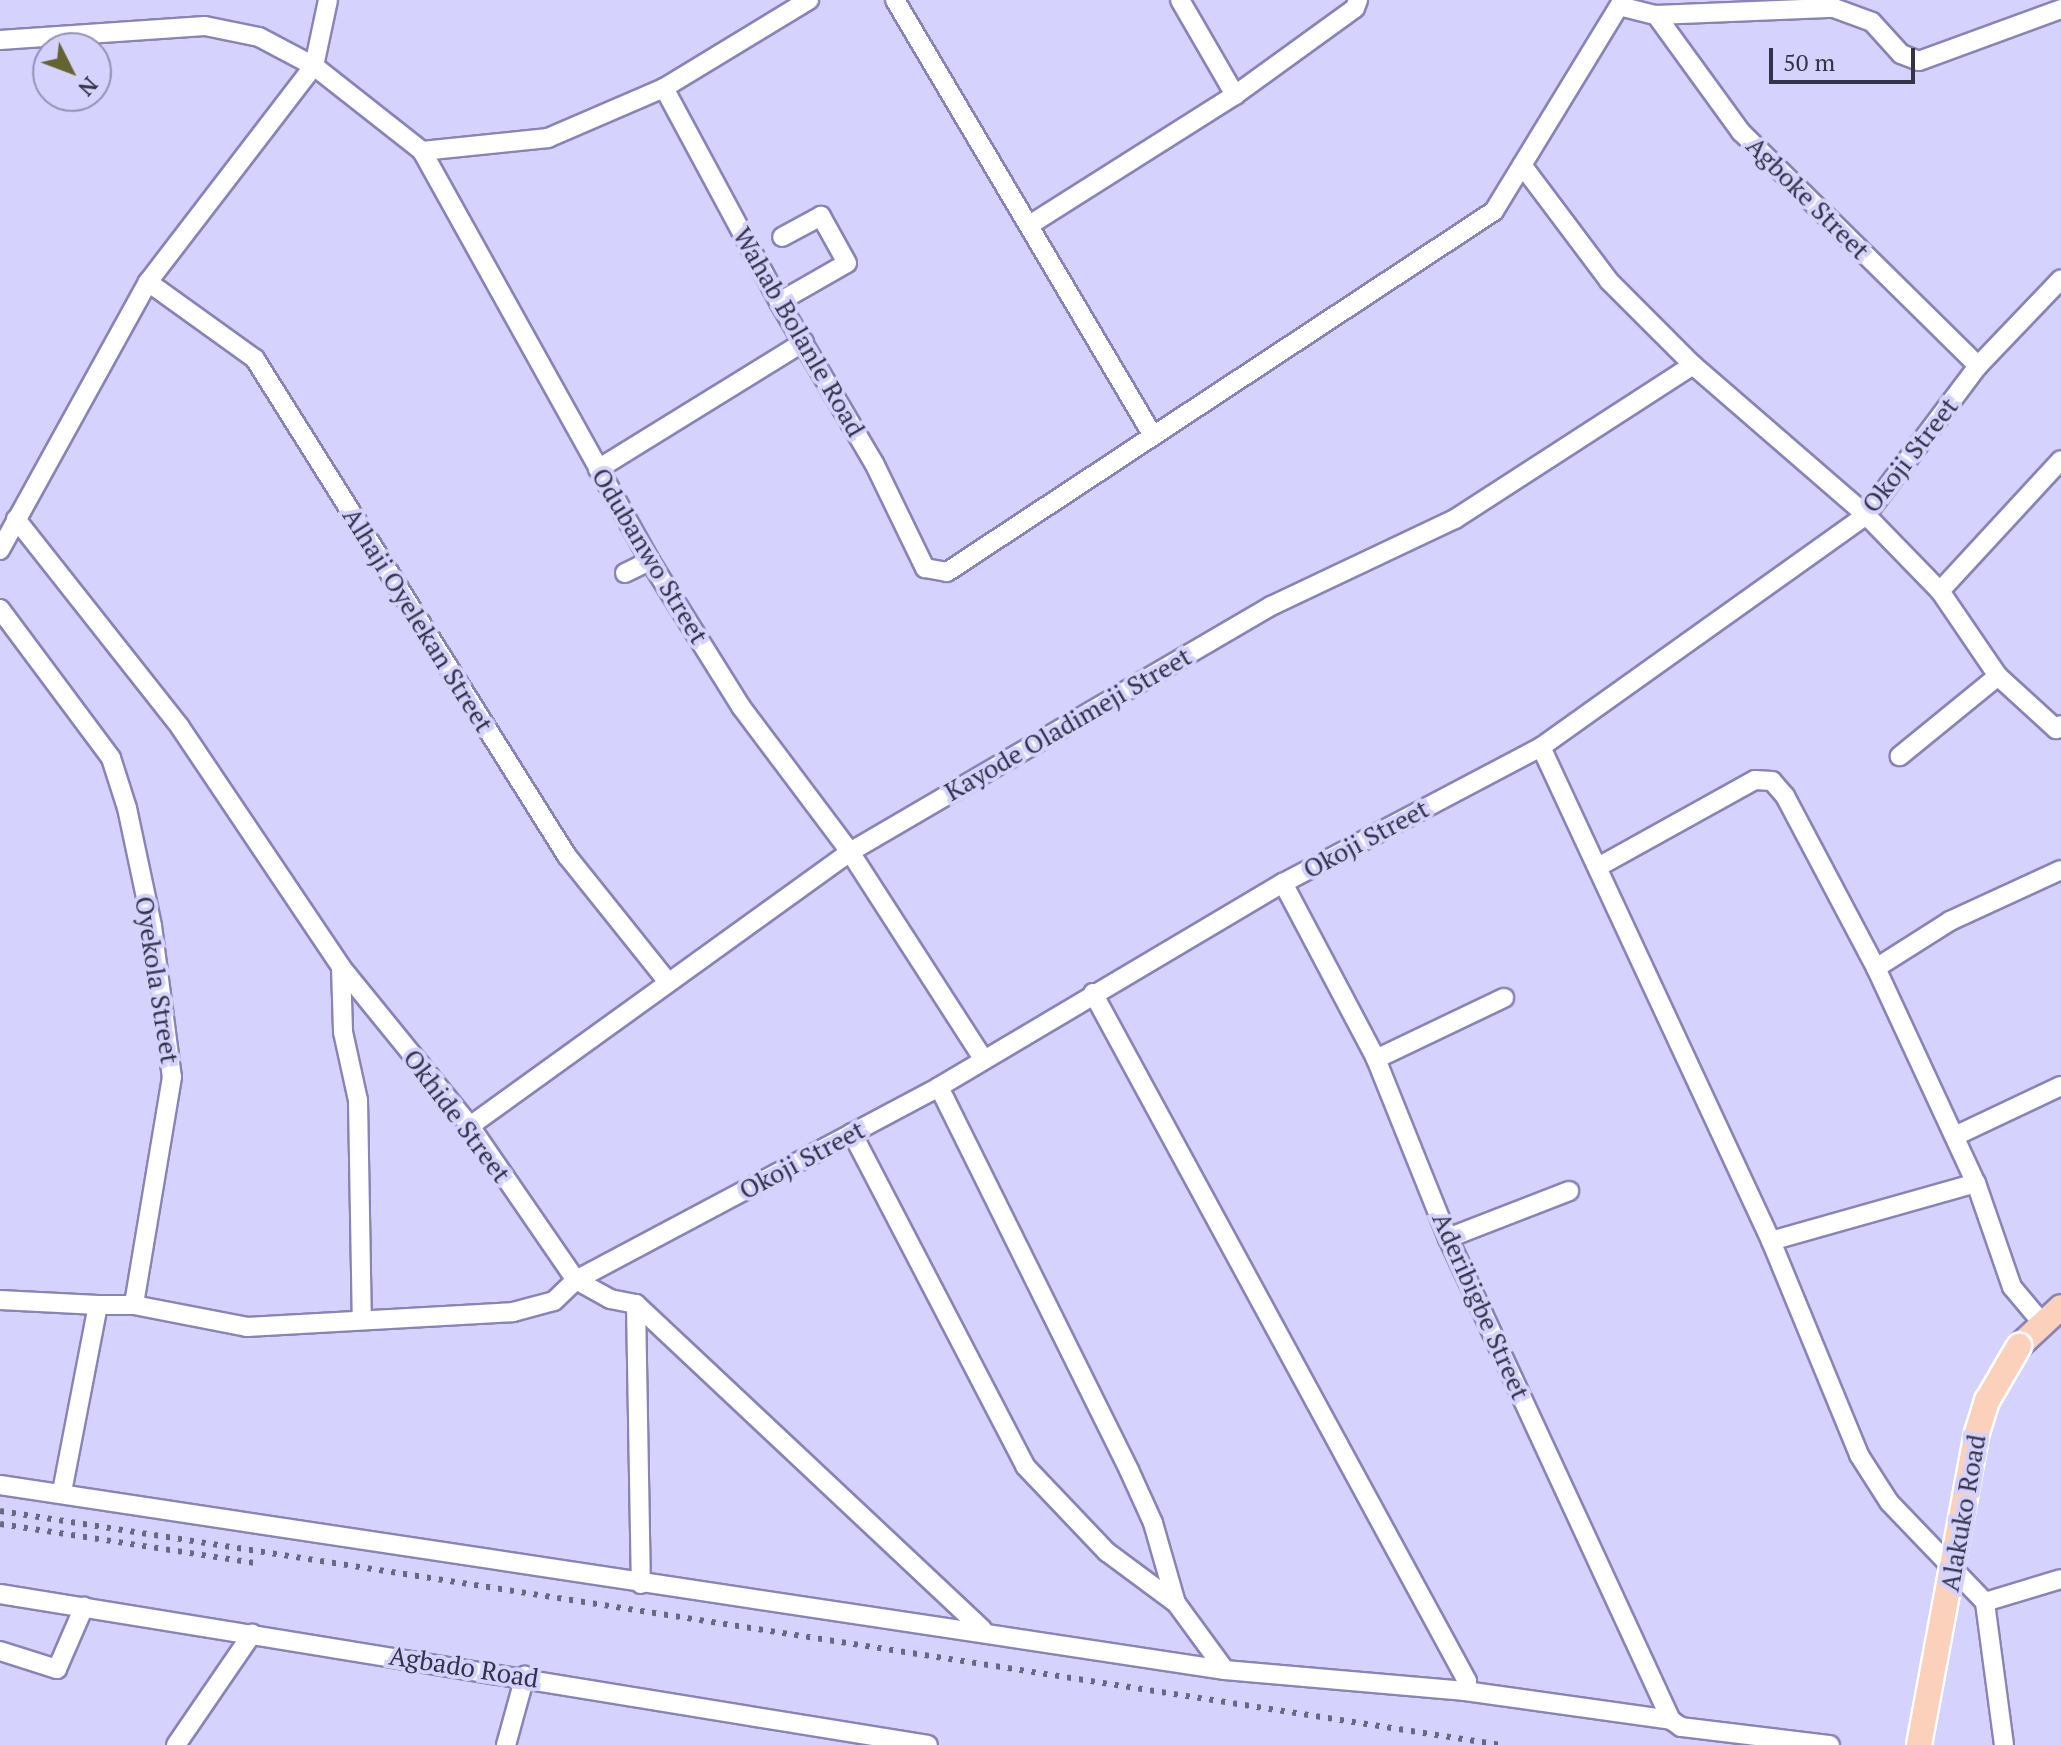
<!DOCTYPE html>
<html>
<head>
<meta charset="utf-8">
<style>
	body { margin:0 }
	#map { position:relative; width:2061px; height:1745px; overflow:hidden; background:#d5d2fe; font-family:"PT Serif",serif }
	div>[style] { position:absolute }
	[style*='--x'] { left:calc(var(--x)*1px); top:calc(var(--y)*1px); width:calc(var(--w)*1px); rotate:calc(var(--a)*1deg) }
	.roads { filter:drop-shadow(2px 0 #8984b8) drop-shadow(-2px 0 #8984b8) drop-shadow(0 2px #8984b8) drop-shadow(0 -2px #8984b8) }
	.minor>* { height:18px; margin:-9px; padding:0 9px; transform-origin:9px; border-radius:9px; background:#fff }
	.major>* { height:24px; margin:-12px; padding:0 12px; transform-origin:12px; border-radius:12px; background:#fbd1bb }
	.rail>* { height:6px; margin-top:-3px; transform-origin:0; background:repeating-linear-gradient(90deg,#696784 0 4px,transparent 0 12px) }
	.bridges { filter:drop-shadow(2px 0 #fff) drop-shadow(-2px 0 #fff) drop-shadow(0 2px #fff) drop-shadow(0 -2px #fff) }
	.major-bridge>* { height:24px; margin:-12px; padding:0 12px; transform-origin:12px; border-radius:12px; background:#fbd1bb }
	span { translate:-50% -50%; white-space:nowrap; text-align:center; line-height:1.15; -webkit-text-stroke:8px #d5d2fe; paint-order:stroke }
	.street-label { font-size:26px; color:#353349 }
	.north { position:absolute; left:32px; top:32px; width:80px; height:80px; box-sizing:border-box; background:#d5d2fe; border:2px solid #9592b6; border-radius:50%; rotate:132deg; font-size:22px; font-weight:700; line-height:32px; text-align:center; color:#353349 }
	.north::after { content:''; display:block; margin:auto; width:28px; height:36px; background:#646431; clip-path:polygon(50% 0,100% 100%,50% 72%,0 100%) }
	.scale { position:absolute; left:1769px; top:48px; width:146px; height:36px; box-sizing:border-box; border:4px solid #353349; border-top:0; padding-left:10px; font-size:24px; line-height:28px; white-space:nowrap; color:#353349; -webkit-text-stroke:6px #d5d2fe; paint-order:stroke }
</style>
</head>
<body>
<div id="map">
	<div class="roads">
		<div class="minor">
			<i style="--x:895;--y:0;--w:504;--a:59.37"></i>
			<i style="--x:1180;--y:0;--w:110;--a:59.9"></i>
			<i style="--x:1623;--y:7;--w:34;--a:14"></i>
			<i style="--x:1656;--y:15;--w:178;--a:-2.3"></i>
			<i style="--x:1834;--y:8;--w:40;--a:20.2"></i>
			<i style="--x:1872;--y:22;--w:43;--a:47.8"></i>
			<i style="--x:1901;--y:54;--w:19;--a:21"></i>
			<i style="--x:1919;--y:61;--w:151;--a:-20.1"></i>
			<i style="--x:1656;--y:15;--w:145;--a:54"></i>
			<i style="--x:1741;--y:132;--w:333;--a:44.6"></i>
			<i style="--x:0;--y:40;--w:205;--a:-3.9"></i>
			<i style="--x:205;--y:26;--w:55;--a:11.5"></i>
			<i style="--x:259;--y:37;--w:62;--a:27.8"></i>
			<i style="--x:314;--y:66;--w:137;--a:38.2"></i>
			<i style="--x:422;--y:151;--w:469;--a:60.9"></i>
			<i style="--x:650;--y:561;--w:173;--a:58"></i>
			<i style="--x:742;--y:708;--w:180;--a:53.1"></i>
			<i style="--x:850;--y:852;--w:245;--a:57.2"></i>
			<i style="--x:664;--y:88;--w:243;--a:61.7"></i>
			<i style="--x:779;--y:302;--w:187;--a:59.5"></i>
			<i style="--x:874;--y:463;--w:117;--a:64.1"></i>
			<i style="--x:925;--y:568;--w:22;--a:10"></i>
			<i style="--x:947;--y:572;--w:655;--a:-33.42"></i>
			<i style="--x:1494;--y:211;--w:247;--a:-58.6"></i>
			<i style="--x:422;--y:151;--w:127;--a:-5.9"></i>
			<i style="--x:548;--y:138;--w:126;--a:-23.3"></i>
			<i style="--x:664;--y:88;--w:170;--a:-31.3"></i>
			<i style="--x:1522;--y:165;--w:145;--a:53.1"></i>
			<i style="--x:1609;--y:281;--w:119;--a:45"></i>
			<i style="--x:1693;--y:365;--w:229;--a:40.9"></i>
			<i style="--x:1866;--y:515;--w:106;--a:45.8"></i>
			<i style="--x:1940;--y:591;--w:103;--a:55.7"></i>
			<i style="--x:1998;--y:676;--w:127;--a:140.8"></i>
			<i style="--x:1031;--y:224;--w:241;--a:-32.3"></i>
			<i style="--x:1235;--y:95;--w:148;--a:-35.9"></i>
			<i style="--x:1355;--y:8;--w:9;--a:-69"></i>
			<i style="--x:148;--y:282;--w:132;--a:35.7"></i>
			<i style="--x:255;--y:359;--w:587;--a:57.88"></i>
			<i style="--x:567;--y:856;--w:160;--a:51.3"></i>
			<i style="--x:779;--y:302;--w:78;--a:-29.8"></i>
			<i style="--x:847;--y:263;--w:54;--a:-119"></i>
			<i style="--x:821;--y:216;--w:44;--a:151.7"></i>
			<i style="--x:598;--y:469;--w:242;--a:-31.7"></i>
			<i style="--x:16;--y:519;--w:265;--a:51.7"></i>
			<i style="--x:180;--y:727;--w:289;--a:56.1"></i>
			<i style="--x:341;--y:967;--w:205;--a:50.9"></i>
			<i style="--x:470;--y:1126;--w:187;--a:55.5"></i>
			<i style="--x:576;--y:1280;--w:39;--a:29"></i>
			<i style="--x:610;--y:1299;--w:26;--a:11"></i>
			<i style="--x:636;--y:1304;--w:475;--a:43.2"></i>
			<i style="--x:0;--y:550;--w:306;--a:-61.1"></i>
			<i style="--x:148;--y:282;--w:272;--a:-52.5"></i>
			<i style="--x:314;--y:66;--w:67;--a:-78"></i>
			<i style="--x:625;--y:573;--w:28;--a:-26"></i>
			<i style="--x:1940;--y:591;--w:178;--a:-47.3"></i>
			<i style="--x:0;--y:609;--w:186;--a:53.3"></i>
			<i style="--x:111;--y:758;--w:52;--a:72.3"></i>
			<i style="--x:127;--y:808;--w:121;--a:78"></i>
			<i style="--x:152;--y:926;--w:152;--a:82.5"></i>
			<i style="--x:172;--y:1077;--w:231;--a:99.5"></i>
			<i style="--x:134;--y:1305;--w:36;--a:180"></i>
			<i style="--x:98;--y:1305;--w:190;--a:100.9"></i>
			<i style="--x:1998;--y:676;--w:79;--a:42.4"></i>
			<i style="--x:2056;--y:729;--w:6;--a:-39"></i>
			<i style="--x:1541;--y:747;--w:545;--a:65.03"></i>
			<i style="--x:1771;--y:1241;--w:231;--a:67.6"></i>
			<i style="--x:1859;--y:1455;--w:56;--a:57.4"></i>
			<i style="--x:1889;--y:1502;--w:139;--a:46.2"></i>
			<i style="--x:1598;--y:867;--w:179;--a:-29"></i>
			<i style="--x:1755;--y:780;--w:17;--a:3"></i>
			<i style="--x:1772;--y:781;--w:20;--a:49"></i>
			<i style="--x:1785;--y:796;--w:195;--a:62.1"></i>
			<i style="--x:1876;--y:968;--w:237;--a:65.1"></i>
			<i style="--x:1976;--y:1183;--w:110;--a:70.9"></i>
			<i style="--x:2012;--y:1287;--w:48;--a:50"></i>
			<i style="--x:1283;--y:883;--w:199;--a:62.1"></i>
			<i style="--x:1376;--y:1059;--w:193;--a:68.1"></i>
			<i style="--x:1448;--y:1238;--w:531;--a:65.17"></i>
			<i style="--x:1671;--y:1720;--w:12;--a:35"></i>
			<i style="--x:1681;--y:1727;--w:150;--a:6.9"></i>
			<i style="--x:341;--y:967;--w:65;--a:88.2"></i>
			<i style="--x:343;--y:1032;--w:70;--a:77.6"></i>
			<i style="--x:358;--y:1100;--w:219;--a:89"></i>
			<i style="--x:1876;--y:968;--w:88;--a:-32.4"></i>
			<i style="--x:1950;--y:921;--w:122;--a:-24.7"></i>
			<i style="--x:1093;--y:993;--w:783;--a:61.47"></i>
			<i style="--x:1467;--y:1681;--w:10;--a:101"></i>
			<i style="--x:1376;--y:1059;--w:142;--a:-25.5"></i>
			<i style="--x:939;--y:1087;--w:428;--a:63.6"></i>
			<i style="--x:1129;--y:1470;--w:58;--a:65.6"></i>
			<i style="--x:1153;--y:1523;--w:83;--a:74"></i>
			<i style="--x:470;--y:1126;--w:468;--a:-35.8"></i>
			<i style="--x:850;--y:852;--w:488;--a:-30.3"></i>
			<i style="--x:1271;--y:606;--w:204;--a:-25.3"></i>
			<i style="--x:1455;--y:519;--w:283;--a:-32.9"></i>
			<i style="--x:852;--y:1133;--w:375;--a:62.5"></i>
			<i style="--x:1025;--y:1466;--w:119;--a:46.4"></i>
			<i style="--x:1107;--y:1552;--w:86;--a:36.5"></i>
			<i style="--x:1176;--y:1603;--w:83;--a:53.8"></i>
			<i style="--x:1955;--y:1136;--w:117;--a:-25.3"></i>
			<i style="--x:1448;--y:1238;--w:130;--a:-21.2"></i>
			<i style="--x:1771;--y:1241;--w:213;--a:-15.8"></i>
			<i style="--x:0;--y:1300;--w:98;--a:2.9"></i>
			<i style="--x:636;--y:1304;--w:280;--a:89"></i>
			<i style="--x:134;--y:1305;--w:115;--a:11"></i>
			<i style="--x:247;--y:1327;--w:266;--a:-3.2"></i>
			<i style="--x:513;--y:1312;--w:42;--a:-15"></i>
			<i style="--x:554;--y:1301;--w:30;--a:-44"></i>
			<i style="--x:576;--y:1280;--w:411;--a:-28"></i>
			<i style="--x:939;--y:1087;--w:400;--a:-30.7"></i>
			<i style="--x:1283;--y:883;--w:292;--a:-27.8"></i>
			<i style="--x:1541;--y:747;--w:399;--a:-35.5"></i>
			<i style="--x:1866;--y:515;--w:186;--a:-53.1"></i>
			<i style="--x:1978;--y:366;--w:120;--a:-46.3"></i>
			<i style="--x:0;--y:1485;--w:1239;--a:8.59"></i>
			<i style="--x:1225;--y:1670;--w:241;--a:5"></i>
			<i style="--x:1465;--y:1691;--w:208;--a:8"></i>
			<i style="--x:0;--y:1594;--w:940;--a:9.24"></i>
			<i style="--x:0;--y:1651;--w:60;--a:17.5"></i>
			<i style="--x:57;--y:1669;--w:68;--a:-66.5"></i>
			<i style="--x:176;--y:1745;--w:135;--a:-55.6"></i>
			<i style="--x:506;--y:1745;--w:72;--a:-74.6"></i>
			<i style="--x:2004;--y:1745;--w:144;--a:-97.6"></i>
			<i style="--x:1985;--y:1602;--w:79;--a:-16.8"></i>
		</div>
		<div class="major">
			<i style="--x:2019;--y:1346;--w:57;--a:-42.9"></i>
		</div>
	</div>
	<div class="rail">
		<i style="--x:0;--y:1511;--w:1519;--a:8.86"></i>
		<i style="--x:0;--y:1524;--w:257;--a:8.7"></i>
	</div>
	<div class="bridges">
		<div class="major-bridge">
			<i style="--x:1919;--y:1745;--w:317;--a:-79.5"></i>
			<i style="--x:1977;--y:1433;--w:34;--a:-73"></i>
			<i style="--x:1987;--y:1401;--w:64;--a:-59.8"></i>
		</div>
	</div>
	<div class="street-label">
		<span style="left:1808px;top:198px;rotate:45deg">Agboke Street</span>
		<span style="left:799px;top:332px;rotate:60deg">Wahab Bolanle Road</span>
		<span style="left:1910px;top:455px;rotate:-52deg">Okoji Street</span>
		<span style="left:650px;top:556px;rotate:59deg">Odubanwo Street</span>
		<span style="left:418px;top:620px;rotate:58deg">Alhaji Oyelekan Street</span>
		<span style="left:1068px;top:724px;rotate:-30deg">Kayode Oladimeji Street</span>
		<span style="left:1366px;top:839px;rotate:-28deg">Okoji Street</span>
		<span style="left:157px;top:980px;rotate:81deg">Oyekola Street</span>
		<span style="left:457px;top:1116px;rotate:53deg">Okhide Street</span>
		<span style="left:802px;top:1160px;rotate:-28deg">Okoji Street</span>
		<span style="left:1481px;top:1306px;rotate:66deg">Aderibigbe Street</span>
		<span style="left:1963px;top:1513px;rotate:-80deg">Alakuko Road</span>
		<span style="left:464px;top:1667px;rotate:9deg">Agbado Road</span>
	</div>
	<div class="north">N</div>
	<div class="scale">50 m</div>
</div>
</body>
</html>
